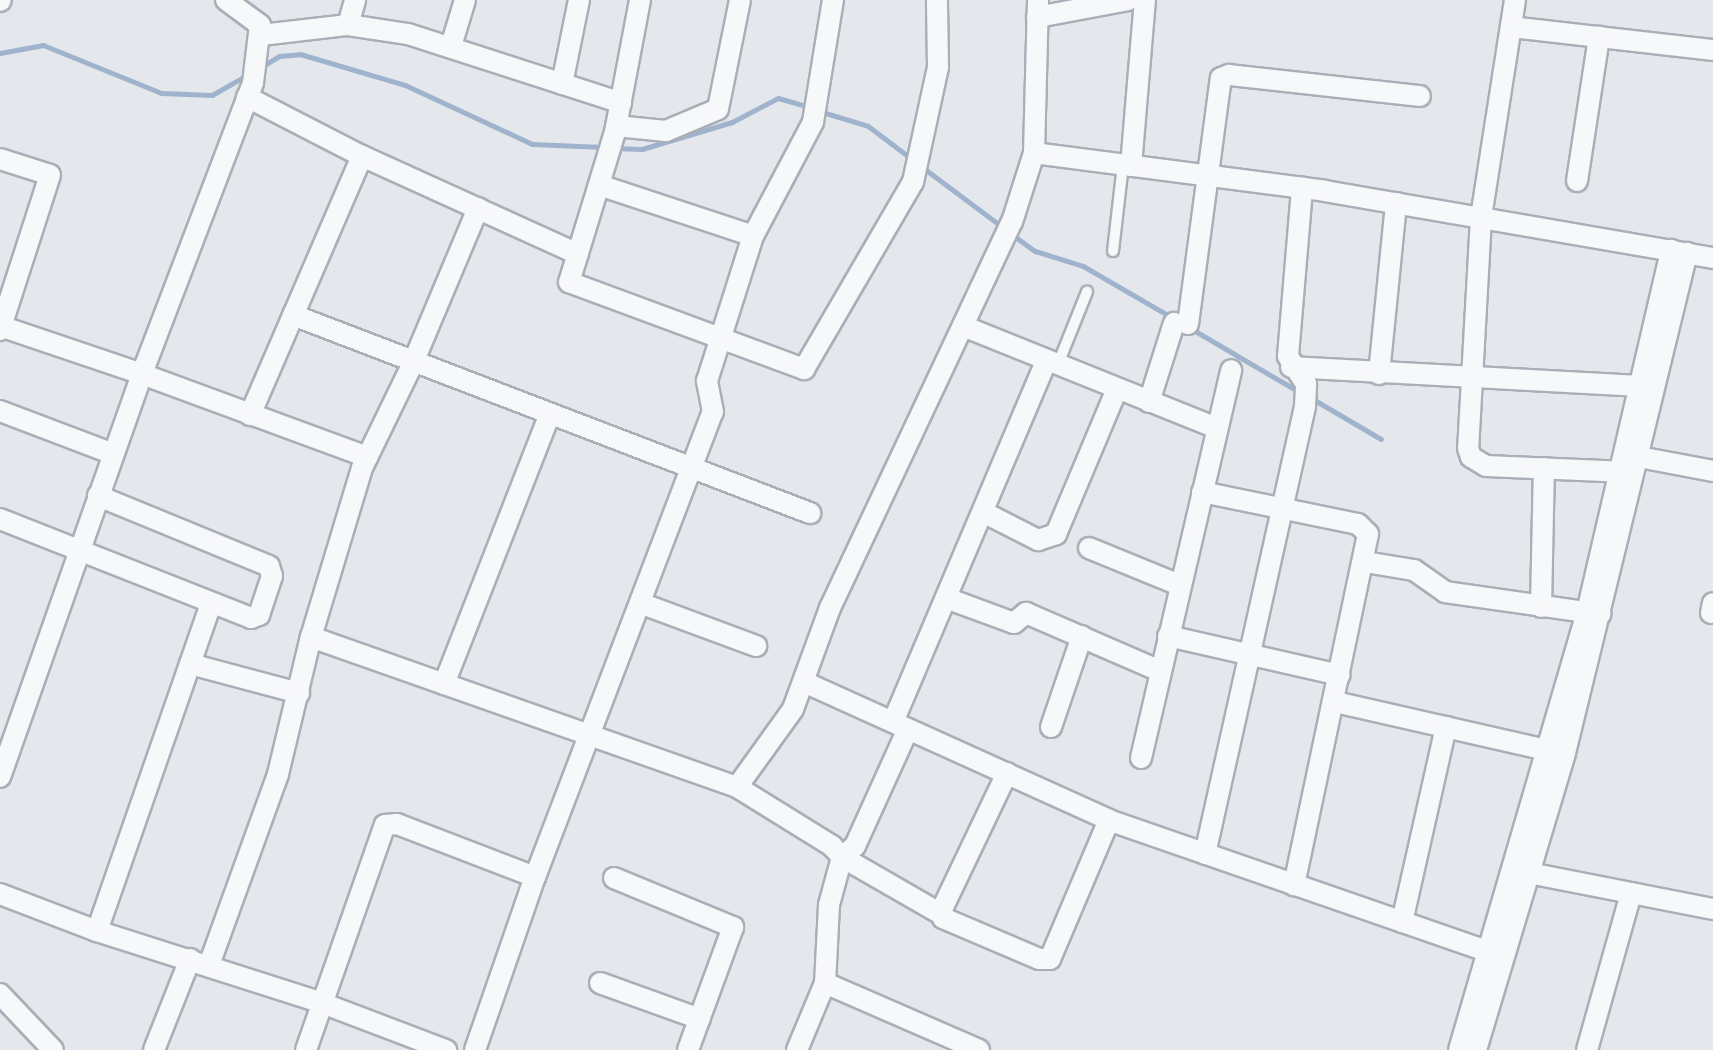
<!DOCTYPE html>
<html>
<head>
<meta charset="utf-8">
<style>
	body { margin:0 }
	#map { position:relative; width:1713px; height:1050px; overflow:hidden; background:#e4e7ec; font-family:Poppins,sans-serif }
	div>[style] { position:absolute }
	[style*='--x'] { left:calc(var(--x)*1px); top:calc(var(--y)*1px); width:calc(var(--w)*1px); rotate:calc(var(--a)*1deg) }
	.stream>* { height:5px; margin:-2.5px; padding:0 2.5px; transform-origin:2.5px; border-radius:2.5px; background:#9fb4cc }
	.roads { filter:drop-shadow(2px 0 #a9aeb7) drop-shadow(-2px 0 #a9aeb7) drop-shadow(0 2px #a9aeb7) drop-shadow(0 -2px #a9aeb7) }
	.lane>* { height:10px; margin:-5px; padding:0 5px; transform-origin:5px; border-radius:5px; background:#f7f8fa }
	.street>* { height:20px; margin:-10px; padding:0 10px; transform-origin:10px; border-radius:10px; background:#f7f8fa }
	span { translate:-50% -50%; white-space:nowrap; text-align:center; line-height:1.15; -webkit-text-stroke:8px #f4f6f9; paint-order:stroke }
</style>
</head>
<body>
<div id="map">
	<div class="stream">
		<i style="--x:0;--y:53;--w:44;--a:-10.5"></i>
		<i style="--x:43;--y:45;--w:127;--a:22.1"></i>
		<i style="--x:161;--y:93;--w:51;--a:2.2"></i>
		<i style="--x:212;--y:95;--w:40;--a:-29.7"></i>
		<i style="--x:261;--y:67;--w:21;--a:-31"></i>
		<i style="--x:279;--y:56;--w:21;--a:-5"></i>
		<i style="--x:300;--y:54;--w:109;--a:16.4"></i>
		<i style="--x:405;--y:85;--w:140;--a:24.9"></i>
		<i style="--x:532;--y:144;--w:72;--a:2.4"></i>
		<i style="--x:822;--y:112;--w:48;--a:16.9"></i>
		<i style="--x:868;--y:126;--w:56;--a:37.1"></i>
		<i style="--x:615;--y:148;--w:27;--a:2"></i>
		<i style="--x:642;--y:149;--w:94;--a:-16.7"></i>
		<i style="--x:732;--y:122;--w:52;--a:-27.6"></i>
		<i style="--x:778;--y:98;--w:35;--a:16"></i>
		<i style="--x:922;--y:167;--w:104;--a:36.8"></i>
		<i style="--x:1014;--y:236;--w:26;--a:36"></i>
		<i style="--x:1035;--y:251;--w:50;--a:17.4"></i>
		<i style="--x:1083;--y:266;--w:102;--a:30.1"></i>
		<i style="--x:1190;--y:328;--w:129;--a:30.4"></i>
		<i style="--x:1311;--y:398;--w:81;--a:30.4"></i>
	</div>
	<div class="roads">
		<div class="lane">
			<i style="--x:1113;--y:251;--w:88;--a:-83.4"></i>
			<i style="--x:1058;--y:364;--w:78;--a:-68.1"></i>
		</div>
		<div class="street">
			<i style="--x:226;--y:0;--w:42;--a:36.3"></i>
			<i style="--x:260;--y:25;--w:58;--a:96.9"></i>
			<i style="--x:253;--y:83;--w:311;--a:110.9"></i>
			<i style="--x:142;--y:374;--w:240;--a:20.2"></i>
			<i style="--x:640;--y:0;--w:134;--a:100.7"></i>
			<i style="--x:615;--y:132;--w:157;--a:107"></i>
			<i style="--x:569;--y:282;--w:251;--a:20.3"></i>
			<i style="--x:804;--y:369;--w:216;--a:-59.8"></i>
			<i style="--x:913;--y:182;--w:118;--a:-77.7"></i>
			<i style="--x:938;--y:67;--w:67;--a:-90.9"></i>
			<i style="--x:1515;--y:0;--w:221;--a:98.9"></i>
			<i style="--x:1481;--y:218;--w:230;--a:93.2"></i>
			<i style="--x:1468;--y:448;--w:9;--a:72"></i>
			<i style="--x:1471;--y:457;--w:17;--a:31"></i>
			<i style="--x:1486;--y:466;--w:142;--a:2.4"></i>
			<i style="--x:0;--y:1;--w:1;--a:-45"></i>
			<i style="--x:1037;--y:17;--w:93;--a:-10.6"></i>
			<i style="--x:348;--y:25;--w:26;--a:-74"></i>
			<i style="--x:1511;--y:27;--w:203;--a:6.5"></i>
			<i style="--x:261;--y:35;--w:88;--a:-6.6"></i>
			<i style="--x:348;--y:25;--w:61;--a:8.5"></i>
			<i style="--x:408;--y:34;--w:224;--a:17.9"></i>
			<i style="--x:451;--y:46;--w:48;--a:-73.1"></i>
			<i style="--x:562;--y:84;--w:86;--a:-78.6"></i>
			<i style="--x:247;--y:97;--w:129;--a:27.2"></i>
			<i style="--x:362;--y:156;--w:237;--a:24.4"></i>
			<i style="--x:616;--y:126;--w:50;--a:5.7"></i>
			<i style="--x:666;--y:131;--w:56;--a:-22.9"></i>
			<i style="--x:718;--y:109;--w:111;--a:-78.6"></i>
			<i style="--x:1034;--y:153;--w:293;--a:7.4"></i>
			<i style="--x:1325;--y:191;--w:394;--a:9.8"></i>
			<i style="--x:0;--y:159;--w:52;--a:17.7"></i>
			<i style="--x:50;--y:175;--w:163;--a:107.9"></i>
			<i style="--x:1131;--y:166;--w:167;--a:-85.2"></i>
			<i style="--x:1577;--y:181;--w:146;--a:-81.3"></i>
			<i style="--x:599;--y:185;--w:162;--a:18.3"></i>
			<i style="--x:293;--y:315;--w:554;--a:20.96"></i>
			<i style="--x:1188;--y:324;--w:248;--a:-82.4"></i>
			<i style="--x:1221;--y:78;--w:9;--a:-21"></i>
			<i style="--x:1229;--y:75;--w:192;--a:6.3"></i>
			<i style="--x:0;--y:326;--w:150;--a:18.7"></i>
			<i style="--x:142;--y:374;--w:427;--a:109.4"></i>
			<i style="--x:963;--y:326;--w:274;--a:21.9"></i>
			<i style="--x:1291;--y:367;--w:349;--a:3.1"></i>
			<i style="--x:1379;--y:374;--w:172;--a:-84.3"></i>
			<i style="--x:1149;--y:402;--w:83;--a:-72.4"></i>
			<i style="--x:0;--y:411;--w:121;--a:20.8"></i>
			<i style="--x:250;--y:415;--w:282;--a:-66.6"></i>
			<i style="--x:1639;--y:457;--w:75;--a:10.7"></i>
			<i style="--x:1202;--y:492;--w:159;--a:11.6"></i>
			<i style="--x:1358;--y:524;--w:14;--a:45"></i>
			<i style="--x:1368;--y:534;--w:359;--a:101.9"></i>
			<i style="--x:983;--y:512;--w:62;--a:27"></i>
			<i style="--x:1038;--y:540;--w:19;--a:-18"></i>
			<i style="--x:1056;--y:534;--w:157;--a:-67.2"></i>
			<i style="--x:0;--y:519;--w:270;--a:21.5"></i>
			<i style="--x:251;--y:618;--w:9;--a:-21"></i>
			<i style="--x:259;--y:615;--w:41;--a:-71.6"></i>
			<i style="--x:272;--y:576;--w:10;--a:-107"></i>
			<i style="--x:269;--y:566;--w:185;--a:-157.7"></i>
			<i style="--x:1089;--y:548;--w:97;--a:22.3"></i>
			<i style="--x:1365;--y:562;--w:50;--a:9.3"></i>
			<i style="--x:1414;--y:570;--w:38;--a:35"></i>
			<i style="--x:1445;--y:592;--w:157;--a:8.1"></i>
			<i style="--x:946;--y:598;--w:72;--a:20.2"></i>
			<i style="--x:1014;--y:623;--w:16;--a:-40"></i>
			<i style="--x:1026;--y:613;--w:146;--a:23.4"></i>
			<i style="--x:640;--y:603;--w:124;--a:20.3"></i>
			<i style="--x:1541;--y:607;--w:139;--a:-88.8"></i>
			<i style="--x:1711;--y:613;--w:10;--a:-79"></i>
			<i style="--x:1168;--y:636;--w:176;--a:12.8"></i>
			<i style="--x:311;--y:637;--w:452;--a:19.4"></i>
			<i style="--x:737;--y:787;--w:96;--a:-54.3"></i>
			<i style="--x:793;--y:709;--w:108;--a:-69.9"></i>
			<i style="--x:830;--y:608;--w:427;--a:-64.8"></i>
			<i style="--x:1012;--y:222;--w:72;--a:-72.3"></i>
			<i style="--x:1034;--y:153;--w:153;--a:-88.5"></i>
			<i style="--x:190;--y:664;--w:113;--a:14.9"></i>
			<i style="--x:804;--y:682;--w:343;--a:24.3"></i>
			<i style="--x:1117;--y:823;--w:404;--a:19.1"></i>
			<i style="--x:444;--y:684;--w:288;--a:-68.6"></i>
			<i style="--x:1335;--y:702;--w:217;--a:12.8"></i>
			<i style="--x:893;--y:722;--w:393;--a:-67"></i>
			<i style="--x:1051;--y:727;--w:96;--a:-71.2"></i>
			<i style="--x:908;--y:729;--w:128;--a:114.4"></i>
			<i style="--x:855;--y:846;--w:17;--a:140"></i>
			<i style="--x:842;--y:857;--w:114;--a:29.9"></i>
			<i style="--x:1141;--y:758;--w:398;--a:-76.9"></i>
			<i style="--x:1007;--y:773;--w:151;--a:115.5"></i>
			<i style="--x:942;--y:909;--w:9;--a:84"></i>
			<i style="--x:943;--y:918;--w:104;--a:23.1"></i>
			<i style="--x:1039;--y:959;--w:11;--a:0"></i>
			<i style="--x:1050;--y:959;--w:151;--a:-67"></i>
			<i style="--x:737;--y:787;--w:112;--a:31.8"></i>
			<i style="--x:832;--y:846;--w:15;--a:48"></i>
			<i style="--x:842;--y:857;--w:50;--a:105.2"></i>
			<i style="--x:829;--y:905;--w:78;--a:92.9"></i>
			<i style="--x:825;--y:983;--w:73;--a:112.7"></i>
			<i style="--x:1205;--y:854;--w:459;--a:-77.4"></i>
			<i style="--x:1305;--y:406;--w:22;--a:-87"></i>
			<i style="--x:1306;--y:384;--w:33;--a:-123"></i>
			<i style="--x:1288;--y:356;--w:169;--a:-85.2"></i>
			<i style="--x:1519;--y:871;--w:198;--a:11.1"></i>
			<i style="--x:614;--y:878;--w:129;--a:22.4"></i>
			<i style="--x:733;--y:927;--w:131;--a:110.1"></i>
			<i style="--x:0;--y:894;--w:104;--a:20.9"></i>
			<i style="--x:97;--y:931;--w:236;--a:17.7"></i>
			<i style="--x:322;--y:1003;--w:133;--a:20.8"></i>
			<i style="--x:1402;--y:922;--w:200;--a:-77.3"></i>
			<i style="--x:97;--y:931;--w:347;--a:-70.8"></i>
			<i style="--x:209;--y:965;--w:203;--a:-70.1"></i>
			<i style="--x:278;--y:774;--w:141;--a:-76.5"></i>
			<i style="--x:311;--y:637;--w:177;--a:-73.2"></i>
			<i style="--x:362;--y:468;--w:117;--a:-64.1"></i>
			<i style="--x:413;--y:363;--w:168;--a:-67.2"></i>
			<i style="--x:600;--y:983;--w:106;--a:19.8"></i>
			<i style="--x:825;--y:983;--w:168;--a:23.5"></i>
			<i style="--x:0;--y:994;--w:77;--a:46.6"></i>
			<i style="--x:154;--y:1050;--w:98;--a:-68.4"></i>
			<i style="--x:306;--y:1050;--w:238;--a:-70.7"></i>
			<i style="--x:385;--y:825;--w:12;--a:-5"></i>
			<i style="--x:397;--y:824;--w:148;--a:21"></i>
			<i style="--x:475;--y:1050;--w:183;--a:-70.9"></i>
			<i style="--x:535;--y:877;--w:498;--a:-69.1"></i>
			<i style="--x:713;--y:412;--w:32;--a:-101"></i>
			<i style="--x:707;--y:381;--w:152;--a:-72.4"></i>
			<i style="--x:753;--y:236;--w:129;--a:-62.2"></i>
			<i style="--x:813;--y:122;--w:124;--a:-80.7"></i>
			<i style="--x:1459;--y:1050;--w:456;--a:-73.7"></i>
			<i style="--x:1587;--y:612;--w:372;--a:-76.9"></i>
			<i style="--x:1476;--y:1050;--w:310;--a:-73.3"></i>
			<i style="--x:1565;--y:753;--w:515;--a:-76.29"></i>
			<i style="--x:1587;--y:1050;--w:163;--a:-74.3"></i>
		</div>
	</div>
</div>
</body>
</html>
